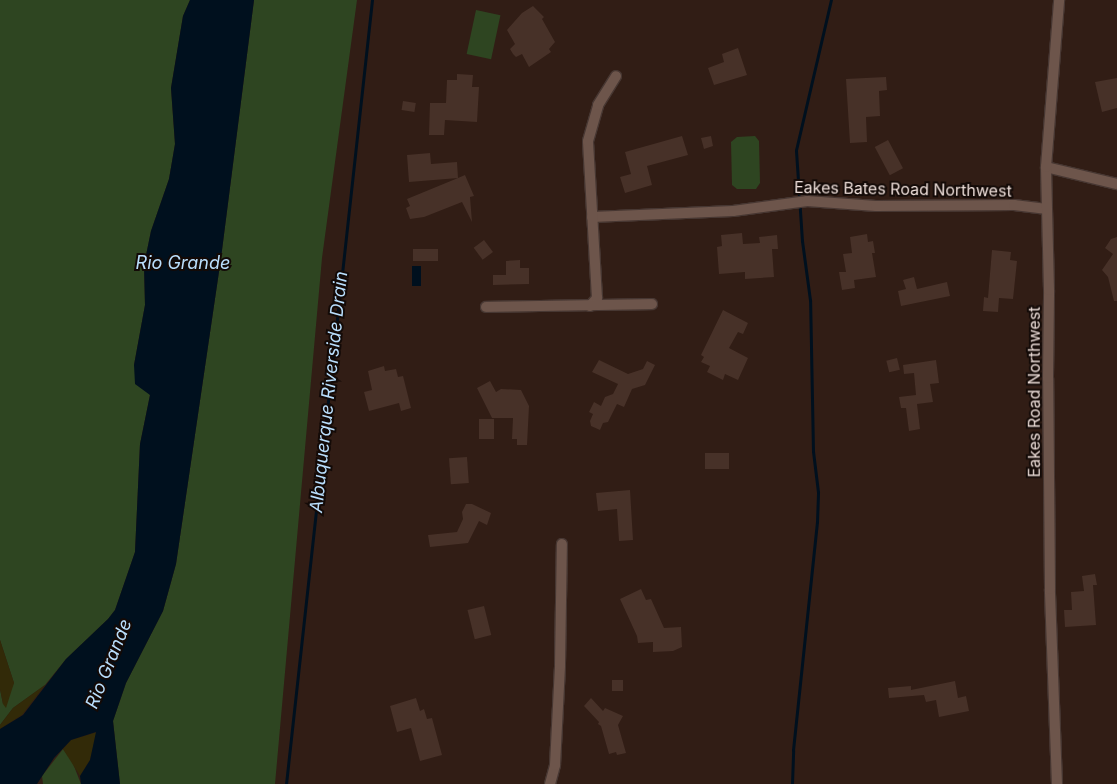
<!DOCTYPE html>
<html>
<head>
<meta charset="utf-8">
<style>
	body { margin:0 }
	#map { position:relative; width:1117px; height:784px; overflow:hidden; background:#311d15; font-family:Inter,sans-serif }
	div>[style] { position:absolute }
	[style*='--x'] { left:calc(var(--x)*1px); top:calc(var(--y)*1px); width:calc(var(--w)*1px); rotate:calc(var(--a)*1deg) }
	.green>* { inset:0; background:#2e4521; transform-origin:0 0 }
	.sand>* { inset:0; background:#322a08 }
	.water>* { inset:0; background:#00101e; transform-origin:0 0 }
	.stream>* { height:3px; margin:-1.5px; padding:0 1.5px; transform-origin:1.5px; border-radius:1.5px; background:#00101e }
	.building>* { inset:0; background:#473128; transform-origin:0 0 }
	.roads { filter:drop-shadow(1px 0 #473732) drop-shadow(-1px 0 #473732) drop-shadow(0 1px #473732) drop-shadow(0 -1px #473732) }
	.street>* { height:10px; margin:-5px; padding:0 5px; transform-origin:5px; border-radius:5px; background:#6d554b }
	span { translate:-50% -50%; white-space:nowrap; text-align:center; line-height:1.15; -webkit-text-stroke:4px #130a07; paint-order:stroke }
	.street-label { font-size:16px; color:#eedfda }
	.water-label { font-size:18px; color:#b9defc; font-style:italic }
</style>
</head>
<body>
<div id="map">
	<div class="green">
		<i style="clip-path:polygon(0 0,190px 0,183px 16px,171px 88px,175px 144px,169px 179px,151px 231px,144px 265px,145px 305px,134px 365px,150px 395px,140px 444px,135px 552px,115px 610px,108px 619px,66px 659px,45px 685px,13px 708px,0 725px,0 689px,3px 704px,14px 683px,0 640px)"></i>
		<i style="clip-path:polygon(254px 0,357px 0,322px 258px,275px 784px,120px 784px,113px 721px,126px 683px,163px 611px,176px 564px,221px 258px)"></i>
		<i style="left:476px;top:10px;width:25px;height:45px;rotate:12deg"></i>
		<i style="clip-path:polygon(755px 136px,759px 141px,760px 183px,756px 189px,737px 189px,732px 185px,731px 142px,737px 137px)"></i>
		<i style="clip-path:polygon(63px 749px,72px 761px,81px 784px,43px 784px,42px 776px)"></i>
	</div>
	<div class="sand">
		<i style="clip-path:polygon(0 640px,14px 683px,6px 708px,3px 704px,0 689px)"></i>
		<i style="clip-path:polygon(45px 685px,22px 715px,0 729px,0 725px,13px 708px)"></i>
		<i style="clip-path:polygon(97px 732px,90px 760px,80px 776px,63px 749px,71px 740px)"></i>
	</div>
	<div class="water">
		<i style="clip-path:polygon(190px 0,254px 0,221px 258px,176px 564px,163px 611px,126px 683px,113px 721px,120px 784px,81px 784px,80px 776px,90px 760px,96px 732px,71px 740px,54px 758px,37px 784px,0 784px,0 729px,23px 715px,66px 659px,108px 619px,115px 610px,135px 552px,140px 444px,150px 395px,135px 384px,134px 365px,145px 305px,144px 265px,151px 231px,169px 179px,175px 144px,171px 88px,183px 16px)"></i>
		<i style="left:421px;top:266px;width:20px;height:9px;rotate:90deg"></i>
	</div>
	<div class="stream">
		<i style="--x:286;--y:784;--w:789;--a:-83.74"></i>
		<i style="--x:792;--y:784;--w:34;--a:-88"></i>
		<i style="--x:793;--y:750;--w:229;--a:-84"></i>
		<i style="--x:817;--y:522;--w:30;--a:-88"></i>
		<i style="--x:818;--y:492;--w:41;--a:-97"></i>
		<i style="--x:813;--y:451;--w:151;--a:-91.1"></i>
		<i style="--x:810;--y:300;--w:60;--a:-97.7"></i>
		<i style="--x:802;--y:241;--w:91;--a:-93.8"></i>
		<i style="--x:796;--y:150;--w:154;--a:-76.9"></i>
	</div>
	<div class="building">
		<i style="clip-path:polygon(533px 6px,544px 17px,542px 19px,555px 42px,549px 49px,551px 52px,529px 67px,522px 54px,516px 57px,513px 54px,510px 49px,515px 44px,507px 30px,522px 13px)"></i>
		<i style="clip-path:polygon(738px 48px,747px 75px,714px 85px,708px 68px,724px 62px,722px 54px)"></i>
		<i style="clip-path:polygon(457px 74px,473px 75px,472px 87px,479px 87px,477px 122px,445px 120px,444px 135px,429px 135px,430px 103px,446px 103px,447px 80px,457px 80px)"></i>
		<i style="clip-path:polygon(886px 77px,887px 90px,879px 91px,880px 116px,866px 117px,867px 142px,850px 143px,846px 79px)"></i>
		<i style="clip-path:polygon(1117px 78px,1117px 108px,1102px 112px,1095px 82px)"></i>
		<i style="left:403px;top:101px;width:13px;height:9px;rotate:9deg"></i>
		<i style="clip-path:polygon(682px 136px,688px 155px,647px 166px,652px 185px,625px 193px,620px 177px,631px 174px,625px 152px)"></i>
		<i style="clip-path:polygon(711px 136px,713px 146px,704px 149px,701px 138px)"></i>
		<i style="left:888px;top:140px;width:32px;height:15px;rotate:62deg"></i>
		<i style="clip-path:polygon(430px 153px,431px 164px,457px 162px,458px 178px,465px 175px,474px 196px,470px 197px,472px 222px,462px 202px,424px 217px,410px 219px,406px 208px,410px 206px,407px 199px,458px 178px,409px 182px,407px 155px)"></i>
		<i style="clip-path:polygon(742px 233px,743px 244px,760px 243px,759px 237px,777px 235px,778px 249px,772px 249px,774px 277px,745px 279px,745px 272px,719px 274px,717px 247px,722px 246px,721px 235px)"></i>
		<i style="clip-path:polygon(867px 234px,868px 242px,873px 241px,875px 253px,872px 253px,876px 277px,854px 280px,855px 288px,842px 290px,839px 272px,846px 272px,843px 254px,852px 253px,850px 237px)"></i>
		<i style="clip-path:polygon(1117px 237px,1117px 301px,1114px 301px,1108px 277px,1102px 270px,1113px 254px,1105px 248px,1111px 239px)"></i>
		<i style="left:484px;top:240px;width:15px;height:13px;rotate:53deg"></i>
		<i style="left:413px;top:249px;width:25px;height:12px"></i>
		<i style="clip-path:polygon(992px 250px,1011px 252px,1010px 260px,1017px 261px,1013px 299px,999px 298px,998px 312px,983px 311px,984px 297px,988px 298px)"></i>
		<i style="clip-path:polygon(520px 260px,520px 268px,529px 268px,529px 284px,493px 285px,493px 275px,506px 275px,506px 261px)"></i>
		<i style="clip-path:polygon(914px 277px,917px 289px,947px 282px,950px 296px,901px 306px,898px 291px,906px 289px,903px 280px)"></i>
		<i style="clip-path:polygon(723px 310px,748px 323px,743px 334px,738px 332px,729px 348px,748px 358px,738px 380px,725px 374px,723px 380px,707px 372px,710px 366px,701px 362px,704px 357px,701px 355px)"></i>
		<i style="left:897px;top:358px;width:12px;height:11px;rotate:76deg"></i>
		<i style="clip-path:polygon(599px 360px,628px 374px,643px 369px,647px 361px,655px 365px,645px 385px,632px 389px,624px 407px,617px 404px,608px 422px,603px 423px,600px 430px,591px 426px,590px 421px,593px 414px,589px 412px,594px 402px,601px 406px,605px 397px,613px 394px,618px 384px,592px 372px)"></i>
		<i style="clip-path:polygon(936px 360px,939px 383px,930px 384px,933px 402px,917px 404px,920px 429px,909px 431px,906px 408px,901px 408px,899px 397px,916px 395px,914px 373px,904px 374px,903px 365px)"></i>
		<i style="clip-path:polygon(384px 366px,385px 371px,396px 369px,398px 377px,403px 376px,411px 408px,401px 411px,399px 403px,369px 411px,364px 392px,372px 390px,368px 371px)"></i>
		<i style="clip-path:polygon(490px 381px,496px 392px,501px 389px,521px 390px,529px 406px,527px 445px,517px 445px,517px 439px,512px 439px,513px 418px,492px 418px,477px 388px)"></i>
		<i style="left:479px;top:419px;width:15px;height:20px"></i>
		<i style="left:705px;top:453px;width:24px;height:16px"></i>
		<i style="left:467px;top:457px;width:26px;height:18px;rotate:86deg"></i>
		<i style="clip-path:polygon(630px 490px,633px 540px,619px 541px,617px 509px,598px 511px,596px 493px)"></i>
		<i style="clip-path:polygon(466px 504px,472px 504px,491px 513px,487px 525px,479px 521px,468px 543px,430px 547px,428px 535px,457px 532px,463px 519px,462px 512px)"></i>
		<i style="clip-path:polygon(1095px 574px,1097px 585px,1093px 585px,1096px 625px,1065px 627px,1064px 610px,1072px 610px,1071px 592px,1084px 591px,1082px 576px)"></i>
		<i style="clip-path:polygon(641px 589px,646px 600px,651px 599px,664px 628px,681px 627px,682px 647px,673px 651px,653px 652px,653px 642px,638px 643px,637px 636px,620px 599px)"></i>
		<i style="left:484px;top:606px;width:30px;height:17px;rotate:76deg"></i>
		<i style="left:612px;top:680px;width:11px;height:11px"></i>
		<i style="clip-path:polygon(955px 681px,958px 698px,966px 696px,969px 711px,939px 717px,936px 700px,926px 702px,924px 695px,889px 698px,888px 688px,911px 686px,911px 690px)"></i>
		<i style="clip-path:polygon(416px 698px,420px 711px,424px 709px,427px 719px,432px 718px,442px 755px,420px 761px,411px 728px,397px 732px,390px 706px)"></i>
		<i style="clip-path:polygon(591px 698px,603px 711px,605px 708px,623px 716px,618px 725px,626px 753px,617px 755px,616px 752px,609px 754px,601px 726px,598px 724px,599px 722px,584px 706px)"></i>
	</div>
	<div class="roads">
		<div class="street">
			<i style="--x:1046;--y:167;--w:73;--a:13.5"></i>
			<i style="--x:592;--y:217;--w:141;--a:-2.4"></i>
			<i style="--x:733;--y:211;--w:75;--a:-7.7"></i>
			<i style="--x:807;--y:201;--w:69;--a:4.1"></i>
			<i style="--x:876;--y:206;--w:138;--a:-0.4"></i>
			<i style="--x:1014;--y:205;--w:33;--a:7"></i>
			<i style="--x:590;--y:306;--w:11;--a:-49"></i>
			<i style="--x:597;--y:298;--w:157;--a:-93.3"></i>
			<i style="--x:588;--y:141;--w:37;--a:-74"></i>
			<i style="--x:598;--y:105;--w:34;--a:-58"></i>
			<i style="--x:486;--y:307;--w:166;--a:-1"></i>
			<i style="--x:550;--y:784;--w:20;--a:-75"></i>
			<i style="--x:555;--y:765;--w:100;--a:-87.1"></i>
			<i style="--x:560;--y:665;--w:121;--a:-89.1"></i>
			<i style="--x:1057;--y:784;--w:195;--a:-92.1"></i>
			<i style="--x:1050;--y:589;--w:211;--a:-90.5"></i>
			<i style="--x:1048;--y:378;--w:88;--a:-89.3"></i>
			<i style="--x:1049;--y:290;--w:123;--a:-91.4"></i>
			<i style="--x:1046;--y:167;--w:168;--a:-85.5"></i>
		</div>
	</div>
	<div class="street-label">
		<span style="left:903px;top:189px;rotate:1deg">Eakes Bates Road Northwest</span>
		<span style="left:1034px;top:392px;rotate:-90deg">Eakes Road Northwest</span>
	</div>
	<div class="water-label">
		<span style="left:183px;top:263px">Rio Grande</span>
		<span style="left:329px;top:392px;rotate:-84deg">Albuquerque Riverside Drain</span>
		<span style="left:109px;top:664px;rotate:-68deg">Rio Grande</span>
	</div>
</div>
</body>
</html>
